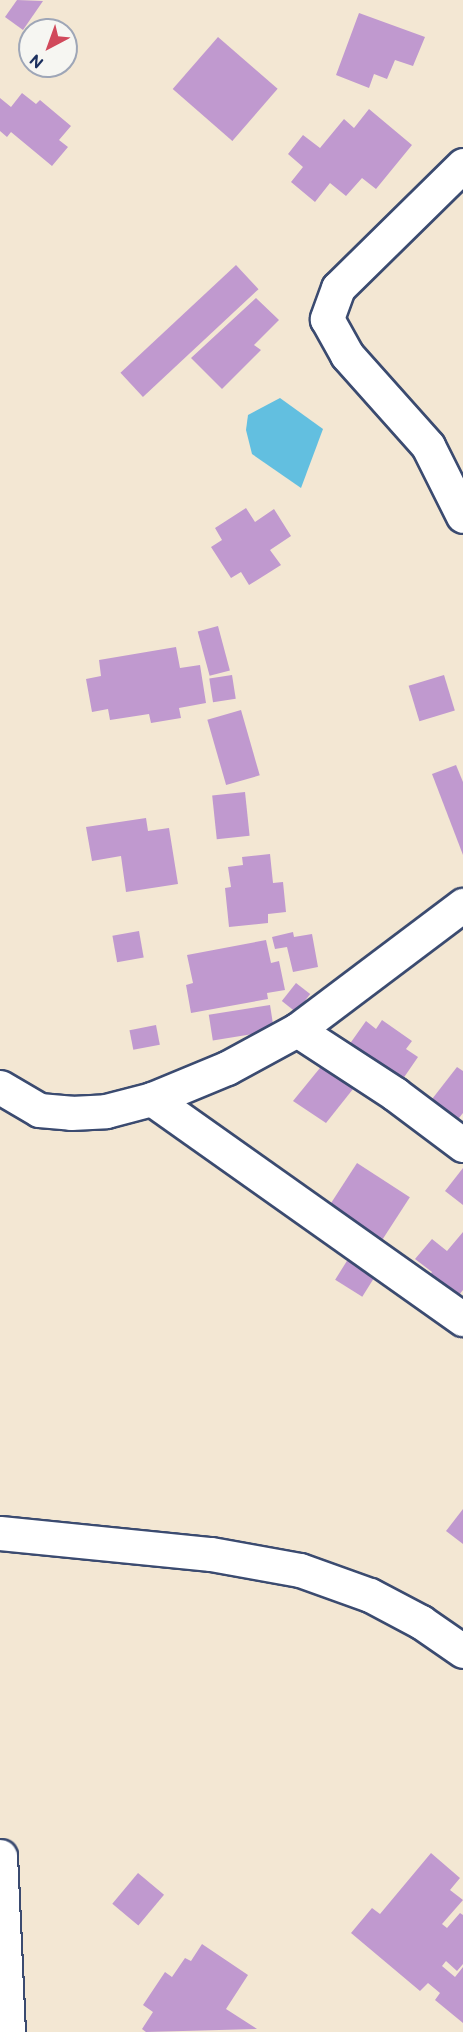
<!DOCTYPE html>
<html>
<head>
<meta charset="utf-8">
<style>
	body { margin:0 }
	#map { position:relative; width:463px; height:2032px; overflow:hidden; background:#f3e7d3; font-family:"Balsamiq Sans",sans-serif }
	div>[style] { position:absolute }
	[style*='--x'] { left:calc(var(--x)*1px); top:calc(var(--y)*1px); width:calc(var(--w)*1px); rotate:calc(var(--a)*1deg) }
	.water>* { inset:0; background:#62bfe0 }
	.building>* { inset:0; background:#c099cf; transform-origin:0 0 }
	.roads { filter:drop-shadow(2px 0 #3b4b70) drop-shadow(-2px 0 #3b4b70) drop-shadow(0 2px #3b4b70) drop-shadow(0 -2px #3b4b70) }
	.street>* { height:33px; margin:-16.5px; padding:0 16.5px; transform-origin:16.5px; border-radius:16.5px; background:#fff }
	span { translate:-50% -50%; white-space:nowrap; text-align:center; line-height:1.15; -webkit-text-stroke:6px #f6f6f2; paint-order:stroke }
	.north { position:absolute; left:18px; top:18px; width:60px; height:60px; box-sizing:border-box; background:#f6f6f2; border:2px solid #9ea6b7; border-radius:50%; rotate:221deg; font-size:16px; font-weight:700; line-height:24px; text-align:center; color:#1b2f5e }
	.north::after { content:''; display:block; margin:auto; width:21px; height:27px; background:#d1495b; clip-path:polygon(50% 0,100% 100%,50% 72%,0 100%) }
</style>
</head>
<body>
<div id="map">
	<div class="water">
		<i style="clip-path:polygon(280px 398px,323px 429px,301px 488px,252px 454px,246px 430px,248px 415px)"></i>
	</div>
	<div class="building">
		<i style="clip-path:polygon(17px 0,43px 1px,23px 30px,5px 17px)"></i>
		<i style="clip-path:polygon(359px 13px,425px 37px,413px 66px,395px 60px,387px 79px,374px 74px,369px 88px,336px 75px)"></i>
		<i style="left:218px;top:37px;width:79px;height:69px;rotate:41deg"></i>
		<i style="clip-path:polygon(22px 93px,36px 104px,40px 100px,71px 126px,59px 140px,68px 147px,52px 166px,11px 132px,7px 137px,0 131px,0 98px,11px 107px)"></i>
		<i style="clip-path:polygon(369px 109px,412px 145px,376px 189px,362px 178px,346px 196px,330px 183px,315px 202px,291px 182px,303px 167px,288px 154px,303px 135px,320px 148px,344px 119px,354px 128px)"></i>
		<i style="left:236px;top:265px;width:33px;height:158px;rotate:47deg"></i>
		<i style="clip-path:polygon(256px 298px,279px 320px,254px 345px,261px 350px,222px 389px,191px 358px)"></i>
		<i style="clip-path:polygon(246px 508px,255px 522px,274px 509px,291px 536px,270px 550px,281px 565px,249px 585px,241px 572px,231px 578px,211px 547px,222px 540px,215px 528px)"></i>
		<i style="left:218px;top:626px;width:46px;height:21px;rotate:75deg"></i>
		<i style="clip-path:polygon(176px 647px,180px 668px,200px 665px,206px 703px,179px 708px,181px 718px,151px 723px,149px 714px,110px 720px,108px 709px,92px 712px,86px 679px,101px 676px,99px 660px)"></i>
		<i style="left:232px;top:675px;width:24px;height:23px;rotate:81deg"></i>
		<i style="left:444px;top:675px;width:37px;height:37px;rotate:73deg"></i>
		<i style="left:241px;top:710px;width:68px;height:35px;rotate:74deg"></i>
		<i style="clip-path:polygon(456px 765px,463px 782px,463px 855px,432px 774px)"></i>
		<i style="left:245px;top:792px;width:44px;height:33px;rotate:84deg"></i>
		<i style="clip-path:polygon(146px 818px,148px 831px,169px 828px,178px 884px,126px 892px,121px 856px,92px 861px,86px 827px)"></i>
		<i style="clip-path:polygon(270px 854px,273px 883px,283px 882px,286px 912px,268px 914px,268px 923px,229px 927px,225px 888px,231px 887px,228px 867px,243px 865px,242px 857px)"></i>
		<i style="left:139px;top:931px;width:27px;height:27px;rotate:80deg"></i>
		<i style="clip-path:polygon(293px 932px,294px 937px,312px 934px,318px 967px,293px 972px,287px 947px,275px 949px,272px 937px)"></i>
		<i style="clip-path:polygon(266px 940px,271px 963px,279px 961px,285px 990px,267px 993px,268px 999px,191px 1013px,186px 985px,193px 983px,187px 955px)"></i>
		<i style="left:296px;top:983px;width:18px;height:23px;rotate:38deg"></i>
		<i style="left:270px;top:1005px;width:26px;height:62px;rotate:81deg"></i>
		<i style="clip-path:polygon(382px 1020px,412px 1041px,406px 1049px,418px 1057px,396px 1089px,344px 1052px,366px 1021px,376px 1029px)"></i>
		<i style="left:156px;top:1025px;width:20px;height:27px;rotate:79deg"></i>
		<i style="clip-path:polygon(324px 1063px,357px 1084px,326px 1123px,293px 1101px)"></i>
		<i style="clip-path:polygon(457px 1067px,463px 1071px,463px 1113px,455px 1123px,429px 1103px)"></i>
		<i style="left:357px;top:1163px;width:63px;height:58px;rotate:33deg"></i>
		<i style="clip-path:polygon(463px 1168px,463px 1205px,445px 1191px)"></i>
		<i style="clip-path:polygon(463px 1232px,463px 1290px,455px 1300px,427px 1278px,432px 1272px,415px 1259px,432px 1239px,447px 1251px)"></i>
		<i style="left:350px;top:1256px;width:32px;height:28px;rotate:32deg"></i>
		<i style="clip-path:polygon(463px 1509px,463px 1544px,446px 1531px)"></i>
		<i style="clip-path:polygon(431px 1853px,460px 1878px,450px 1890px,463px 1900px,442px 1924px,447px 1928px,460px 1913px,463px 1915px,463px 1964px,457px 1971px,446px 1961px,442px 1966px,455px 1977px,463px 1967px,463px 2023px,435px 2000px,440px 1993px,428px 1983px,420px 1991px,351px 1933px,372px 1908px,380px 1914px)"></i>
		<i style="left:138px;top:1873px;width:34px;height:40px;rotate:40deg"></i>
		<i style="clip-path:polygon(202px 1944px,248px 1975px,226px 2009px,257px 2029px,146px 2032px,142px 2029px,153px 2012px,143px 2005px,165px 1972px,172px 1977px,185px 1958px,191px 1961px)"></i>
	</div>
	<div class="roads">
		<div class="street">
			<i style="--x:463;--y:165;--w:175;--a:135.5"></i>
			<i style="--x:338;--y:288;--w:33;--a:110"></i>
			<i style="--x:327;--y:319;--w:41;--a:60.9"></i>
			<i style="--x:347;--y:355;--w:122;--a:48.3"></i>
			<i style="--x:428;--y:446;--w:78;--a:63.4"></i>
			<i style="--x:297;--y:1030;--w:117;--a:33.1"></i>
			<i style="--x:395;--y:1094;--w:85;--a:36.9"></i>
			<i style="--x:0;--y:1087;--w:45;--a:30.5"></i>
			<i style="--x:39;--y:1110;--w:32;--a:5"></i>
			<i style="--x:71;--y:1113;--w:35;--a:-3"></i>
			<i style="--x:106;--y:1111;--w:48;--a:-14.6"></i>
			<i style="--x:152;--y:1099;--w:81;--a:-22.5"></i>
			<i style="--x:227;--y:1068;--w:80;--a:-28.5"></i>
			<i style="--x:297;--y:1030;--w:208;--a:-37"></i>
			<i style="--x:152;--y:1099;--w:381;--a:35.3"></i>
			<i style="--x:0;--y:1533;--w:212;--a:5.7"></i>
			<i style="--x:211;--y:1554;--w:90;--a:10.2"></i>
			<i style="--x:300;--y:1570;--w:74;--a:19.7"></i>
			<i style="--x:370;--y:1595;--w:58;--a:27.9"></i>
			<i style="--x:421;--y:1622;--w:51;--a:34.6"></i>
			<i style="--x:0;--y:1856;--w:176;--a:87.4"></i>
		</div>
	</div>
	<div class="north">N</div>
</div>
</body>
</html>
